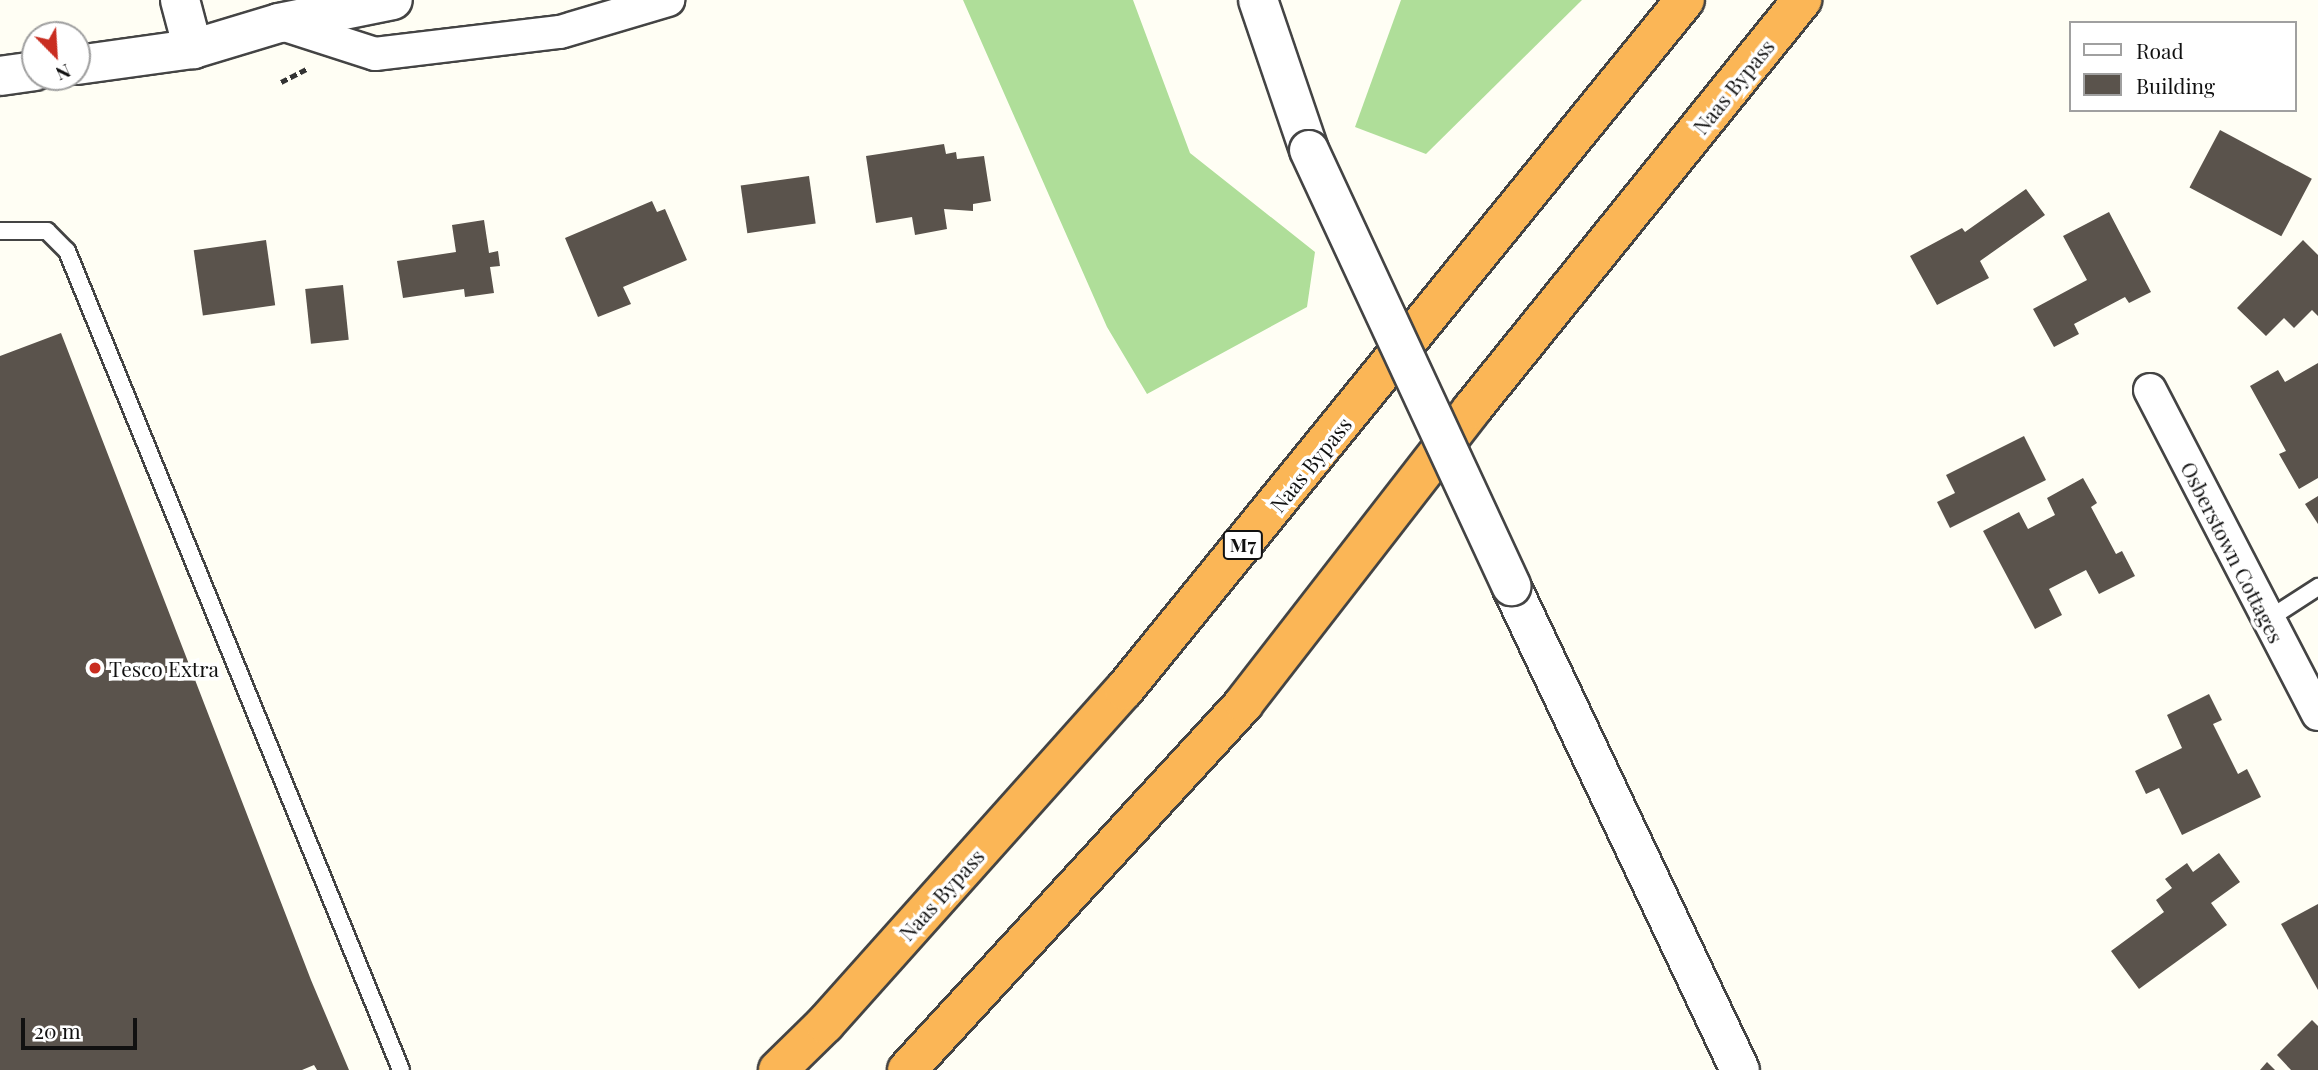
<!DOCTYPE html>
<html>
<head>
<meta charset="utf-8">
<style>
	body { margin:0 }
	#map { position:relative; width:2318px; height:1070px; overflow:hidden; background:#fffef4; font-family:"Playfair Display",serif }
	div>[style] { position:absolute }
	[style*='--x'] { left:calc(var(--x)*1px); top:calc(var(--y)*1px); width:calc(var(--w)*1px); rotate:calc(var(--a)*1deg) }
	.forest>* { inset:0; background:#afde99 }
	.building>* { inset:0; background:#5a534c; transform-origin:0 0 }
	.path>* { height:4.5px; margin-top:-2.25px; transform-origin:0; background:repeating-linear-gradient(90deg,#333 0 7px,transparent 0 10.5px) }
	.roads { filter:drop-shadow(2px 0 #444) drop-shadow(-2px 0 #444) drop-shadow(0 2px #444) drop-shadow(0 -2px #444) }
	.service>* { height:16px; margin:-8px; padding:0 8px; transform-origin:8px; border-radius:8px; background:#fff }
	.minor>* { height:32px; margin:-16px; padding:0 16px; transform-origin:16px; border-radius:16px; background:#fff }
	.tertiary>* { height:38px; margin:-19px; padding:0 19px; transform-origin:19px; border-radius:19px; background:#fff }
	.motorway>* { height:38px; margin:-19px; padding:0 19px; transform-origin:19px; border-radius:19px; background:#fbb656 }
	.bridges { filter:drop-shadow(2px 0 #444) drop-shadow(-2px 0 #444) drop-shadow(0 2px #444) drop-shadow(0 -2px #444) }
	.tertiary-bridge>* { height:38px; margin:-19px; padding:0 19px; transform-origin:19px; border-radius:19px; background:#fff }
	.dots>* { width:19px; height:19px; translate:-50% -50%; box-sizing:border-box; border:4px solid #fff; border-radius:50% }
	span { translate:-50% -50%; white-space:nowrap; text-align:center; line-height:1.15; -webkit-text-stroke:7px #fff; paint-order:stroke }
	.shield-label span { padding:2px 5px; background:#fff; border:2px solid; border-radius:5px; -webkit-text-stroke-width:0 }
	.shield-label { font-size:19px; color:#111; font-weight:700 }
	.street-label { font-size:21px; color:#111 }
	.poi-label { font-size:21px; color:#111 }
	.left { translate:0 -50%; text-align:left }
	.legend { position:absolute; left:2069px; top:21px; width:228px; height:91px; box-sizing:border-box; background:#fff; border:2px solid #a0a0a0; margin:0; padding:9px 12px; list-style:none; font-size:21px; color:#111 }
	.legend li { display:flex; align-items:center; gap:14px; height:35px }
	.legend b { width:35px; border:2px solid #a0a0a0 }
	.north { position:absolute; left:21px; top:21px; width:70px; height:70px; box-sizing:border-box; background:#fff; border:2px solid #a0a0a0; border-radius:50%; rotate:156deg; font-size:19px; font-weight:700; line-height:28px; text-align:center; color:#111 }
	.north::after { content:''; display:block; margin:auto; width:24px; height:32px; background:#c92d20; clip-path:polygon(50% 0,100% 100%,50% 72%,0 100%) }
	.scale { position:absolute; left:21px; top:1018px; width:116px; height:32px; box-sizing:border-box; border:4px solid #111; border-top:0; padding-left:9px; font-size:21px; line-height:24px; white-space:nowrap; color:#111; -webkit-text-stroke:5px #fff; paint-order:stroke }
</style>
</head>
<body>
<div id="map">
	<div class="forest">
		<i style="clip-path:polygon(963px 0,1133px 0,1190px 153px,1315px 252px,1307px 307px,1147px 394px,1107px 327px)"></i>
		<i style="clip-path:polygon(1401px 0,1582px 0,1426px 154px,1355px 127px)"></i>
	</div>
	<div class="building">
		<i style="left:2220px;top:130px;width:104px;height:65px;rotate:28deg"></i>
		<i style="clip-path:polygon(944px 144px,946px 154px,956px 152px,957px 159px,984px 156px,991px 201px,973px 204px,973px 211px,944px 209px,947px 229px,915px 235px,912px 217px,876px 223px,866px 156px)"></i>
		<i style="left:809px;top:176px;width:48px;height:69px;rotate:82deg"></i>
		<i style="clip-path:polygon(2026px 189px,2045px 215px,1980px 261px,1989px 278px,1937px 305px,1910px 256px,1962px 228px,1965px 232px)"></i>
		<i style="clip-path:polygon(652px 201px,657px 212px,665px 209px,687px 260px,623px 287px,631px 304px,598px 317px,565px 238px)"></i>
		<i style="clip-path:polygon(2109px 212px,2151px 292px,2129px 303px,2125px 297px,2074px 324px,2079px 334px,2054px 347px,2033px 309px,2087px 280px,2063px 236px)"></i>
		<i style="clip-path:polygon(484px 220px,489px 253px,498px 251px,500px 266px,490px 267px,494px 293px,465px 297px,464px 289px,403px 298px,397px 261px,456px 252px,452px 225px)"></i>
		<i style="left:266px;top:240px;width:66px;height:73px;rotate:82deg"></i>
		<i style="clip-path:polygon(2303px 240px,2318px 255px,2318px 316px,2312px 310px,2294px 328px,2284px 318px,2266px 336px,2237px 308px)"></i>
		<i style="left:343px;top:285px;width:55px;height:38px;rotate:84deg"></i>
		<i style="clip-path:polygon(61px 333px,311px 980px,349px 1070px,317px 1070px,314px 1065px,302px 1070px,0 1070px,0 356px)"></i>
		<i style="clip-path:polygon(2318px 363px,2318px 478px,2299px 489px,2279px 454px,2286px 451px,2250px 386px,2278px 370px,2285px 382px)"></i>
		<i style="clip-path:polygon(2024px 436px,2046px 480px,1950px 528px,1937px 502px,1955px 493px,1946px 475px)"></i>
		<i style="clip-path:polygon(2083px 478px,2097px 503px,2091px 507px,2116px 554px,2122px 551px,2135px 576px,2099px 594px,2086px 570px,2049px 589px,2062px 615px,2035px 629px,1983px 531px,2019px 512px,2028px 529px,2055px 515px,2047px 498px)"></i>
		<i style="clip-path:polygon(2318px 496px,2318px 524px,2305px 504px)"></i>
		<i style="clip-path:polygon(2209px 694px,2222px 720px,2213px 724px,2238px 774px,2247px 769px,2261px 797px,2182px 835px,2159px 788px,2146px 794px,2135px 771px,2182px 748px,2167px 715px)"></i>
		<i style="clip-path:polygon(2219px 853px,2240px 882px,2211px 903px,2227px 925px,2139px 989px,2111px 951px,2164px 912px,2156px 900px,2172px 888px,2165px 879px,2187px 863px,2193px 872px)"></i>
		<i style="clip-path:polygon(2318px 904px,2318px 990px,2281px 924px)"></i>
		<i style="clip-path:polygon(2312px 1020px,2318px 1026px,2318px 1070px,2291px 1070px,2277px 1055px)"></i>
		<i style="clip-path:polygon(2267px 1062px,2275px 1070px,2260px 1070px)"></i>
	</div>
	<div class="path">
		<i style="--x:281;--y:82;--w:29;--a:-27"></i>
	</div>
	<div class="roads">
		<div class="service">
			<i style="--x:0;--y:231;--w:47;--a:0"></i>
			<i style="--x:47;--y:231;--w:28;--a:45"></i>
			<i style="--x:67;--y:251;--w:884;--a:67.81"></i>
			<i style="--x:2267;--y:620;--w:61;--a:-32.9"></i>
		</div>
		<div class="minor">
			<i style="--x:279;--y:23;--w:101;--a:17.9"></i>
			<i style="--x:375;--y:54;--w:186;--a:-6.8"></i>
			<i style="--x:560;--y:32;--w:113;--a:-16.5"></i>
			<i style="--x:2150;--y:390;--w:365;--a:62.6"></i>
		</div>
		<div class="tertiary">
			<i style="--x:180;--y:0;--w:51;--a:75.1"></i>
			<i style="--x:1258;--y:0;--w:158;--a:71.2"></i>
			<i style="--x:77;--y:65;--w:117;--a:-7.9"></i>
			<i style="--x:193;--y:49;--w:90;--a:-16.8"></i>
			<i style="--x:279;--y:23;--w:116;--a:-11.4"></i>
			<i style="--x:0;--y:76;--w:35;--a:-8"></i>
			<i style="--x:1511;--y:586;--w:535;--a:64.68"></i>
		</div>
		<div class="motorway">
			<i style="--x:778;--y:1070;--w:66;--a:-44.4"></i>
			<i style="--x:825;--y:1024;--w:448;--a:-48.2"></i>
			<i style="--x:1124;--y:690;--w:889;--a:-50.89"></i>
			<i style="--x:907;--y:1070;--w:498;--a:-47.4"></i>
			<i style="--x:1244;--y:703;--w:372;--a:-52.2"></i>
			<i style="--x:1472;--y:409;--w:526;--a:-51.1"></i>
		</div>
	</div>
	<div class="bridges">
		<div class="tertiary-bridge">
			<i style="--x:1309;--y:150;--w:481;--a:65.1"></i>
		</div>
	</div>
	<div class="dots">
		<i style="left:95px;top:668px;background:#c92d20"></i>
	</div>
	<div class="shield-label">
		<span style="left:1243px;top:545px">M7</span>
	</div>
	<div class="street-label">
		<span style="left:1733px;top:86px;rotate:-51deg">Naas Bypass</span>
		<span style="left:1310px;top:464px;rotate:-51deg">Naas Bypass</span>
		<span style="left:2233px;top:552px;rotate:63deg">Osberstown Cottages</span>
		<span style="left:941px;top:894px;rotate:-48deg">Naas Bypass</span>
	</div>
	<div class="poi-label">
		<span class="left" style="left:109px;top:668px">Tesco Extra</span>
	</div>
	<ul class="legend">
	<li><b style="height:9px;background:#fff"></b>Road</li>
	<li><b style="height:19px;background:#5a534c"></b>Building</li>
	</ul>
	<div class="north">N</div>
	<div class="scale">20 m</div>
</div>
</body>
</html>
